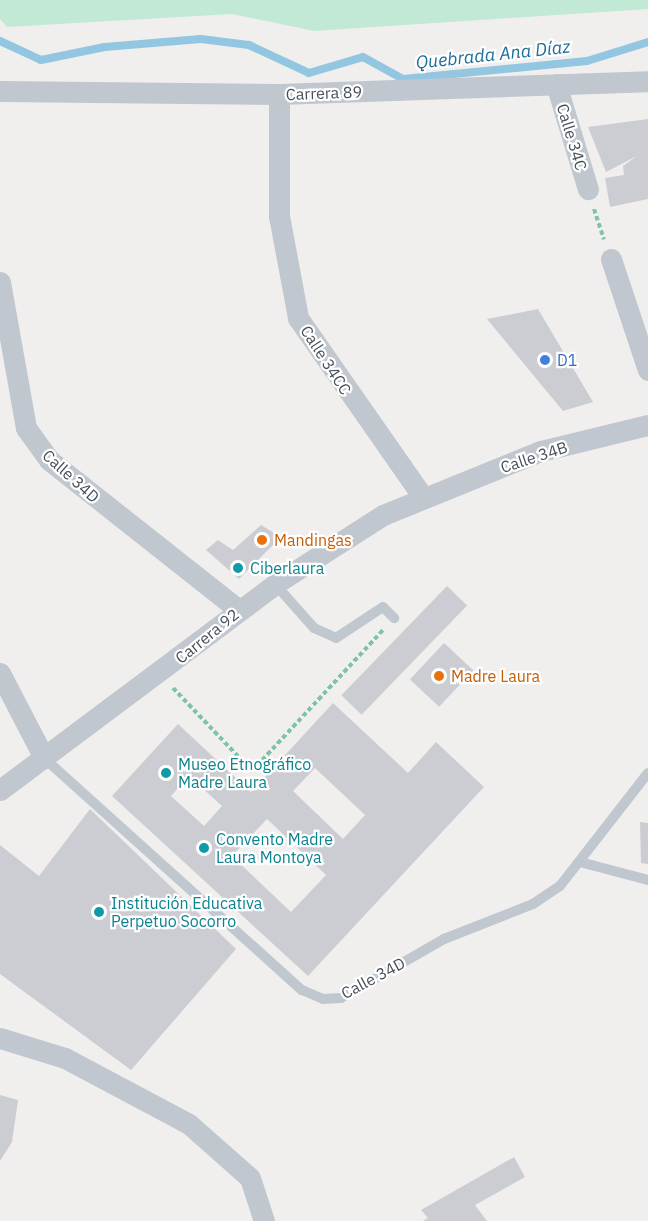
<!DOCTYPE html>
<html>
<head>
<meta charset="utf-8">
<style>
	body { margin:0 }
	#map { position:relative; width:648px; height:1221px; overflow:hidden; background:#f0efee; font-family:"IBM Plex Sans",sans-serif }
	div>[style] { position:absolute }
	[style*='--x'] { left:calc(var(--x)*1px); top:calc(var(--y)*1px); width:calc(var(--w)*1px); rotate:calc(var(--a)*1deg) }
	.green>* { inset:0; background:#c1e9d6 }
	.stream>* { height:8px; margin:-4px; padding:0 4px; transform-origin:4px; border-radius:4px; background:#93c6e1 }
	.building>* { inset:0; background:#cccdd2; transform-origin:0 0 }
	.path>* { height:4px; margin-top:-2px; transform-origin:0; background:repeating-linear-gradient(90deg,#7dc3aa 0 4.5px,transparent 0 7.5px) }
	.service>* { height:10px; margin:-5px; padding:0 5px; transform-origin:5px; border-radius:5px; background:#c0c7cf }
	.minor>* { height:21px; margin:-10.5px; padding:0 10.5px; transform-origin:10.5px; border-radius:10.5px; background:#c0c7cf }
	.dots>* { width:16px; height:16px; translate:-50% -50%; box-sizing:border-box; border:3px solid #fff; border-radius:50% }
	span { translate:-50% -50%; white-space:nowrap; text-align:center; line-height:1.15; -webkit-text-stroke:4.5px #fff; paint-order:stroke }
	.street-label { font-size:16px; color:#484f59 }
	.shop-label { font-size:16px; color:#366cbe }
	.left { translate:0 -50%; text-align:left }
	.food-label { font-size:16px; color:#c56008 }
	.culture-label { font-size:16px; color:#0d838f }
	.water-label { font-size:18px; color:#1c6d98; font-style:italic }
</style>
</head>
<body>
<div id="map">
	<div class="green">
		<i style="clip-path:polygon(0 0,648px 0,648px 9px,314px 31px,232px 14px,7px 27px,0 19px)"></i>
	</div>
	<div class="stream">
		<i style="--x:0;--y:41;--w:45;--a:24.9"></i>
		<i style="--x:41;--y:60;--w:65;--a:-11.5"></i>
		<i style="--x:105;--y:47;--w:96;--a:-4.8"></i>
		<i style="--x:201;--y:39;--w:48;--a:7.1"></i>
		<i style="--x:249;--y:45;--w:66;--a:25"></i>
		<i style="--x:309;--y:73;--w:56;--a:-16.5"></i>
		<i style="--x:363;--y:57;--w:46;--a:28.8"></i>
		<i style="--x:403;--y:79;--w:185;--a:-5.6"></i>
		<i style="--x:587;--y:61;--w:64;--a:-17.3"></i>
	</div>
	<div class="building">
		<i style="clip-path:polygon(648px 119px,648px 199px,610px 207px,605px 178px,624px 175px,623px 166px,637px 156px,606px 172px,588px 127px)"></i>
		<i style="clip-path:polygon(538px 309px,593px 402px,563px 411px,487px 319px)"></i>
		<i style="clip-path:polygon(261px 525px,281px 537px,239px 579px,206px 550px,218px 540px,233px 550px)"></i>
		<i style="left:447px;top:586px;width:28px;height:152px;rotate:44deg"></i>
		<i style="left:444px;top:643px;width:40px;height:50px;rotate:43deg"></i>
		<i style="clip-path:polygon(evenodd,333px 703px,408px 773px,436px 742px,484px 787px,308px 976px,112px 796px,178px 724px,251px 792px,333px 703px,315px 768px,365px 815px,343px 839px,293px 791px,315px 768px,333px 703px,189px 776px,222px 806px,204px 826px,171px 796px,189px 776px,333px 703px,267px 819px,326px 875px,291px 912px,232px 856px,267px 819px)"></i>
		<i style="clip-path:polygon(90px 809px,236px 949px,131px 1070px,0 974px,0 845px,39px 876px)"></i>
		<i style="clip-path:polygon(640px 822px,648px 823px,648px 864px,641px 863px)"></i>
		<i style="clip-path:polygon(0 1095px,18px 1100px,12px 1142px,0 1161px)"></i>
		<i style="clip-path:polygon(514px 1157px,525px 1177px,475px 1205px,487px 1221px,423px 1221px,428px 1218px,421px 1210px)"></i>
	</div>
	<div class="path">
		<i style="--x:594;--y:209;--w:32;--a:72"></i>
		<i style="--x:173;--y:688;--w:115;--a:46.4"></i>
		<i style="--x:252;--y:771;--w:194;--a:-47.1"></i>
	</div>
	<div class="service">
		<i style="--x:275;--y:584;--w:59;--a:48.4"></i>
		<i style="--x:314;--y:628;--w:24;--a:24"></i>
		<i style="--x:336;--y:638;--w:56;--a:-33.4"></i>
		<i style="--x:383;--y:607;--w:16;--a:45"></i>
		<i style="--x:44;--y:758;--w:347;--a:42"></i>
		<i style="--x:302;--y:990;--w:23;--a:23"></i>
		<i style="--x:323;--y:999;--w:18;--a:-3"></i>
		<i style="--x:341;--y:998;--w:119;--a:-29.8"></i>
		<i style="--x:444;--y:939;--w:96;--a:-21.5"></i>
		<i style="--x:533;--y:904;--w:32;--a:-34"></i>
		<i style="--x:560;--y:886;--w:143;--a:-52.1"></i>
		<i style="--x:580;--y:862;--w:70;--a:14.8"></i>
	</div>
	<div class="minor">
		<i style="--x:556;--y:84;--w:110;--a:73.1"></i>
		<i style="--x:0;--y:91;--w:279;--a:0.6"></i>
		<i style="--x:279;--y:94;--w:369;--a:-2"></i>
		<i style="--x:279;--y:94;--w:122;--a:90"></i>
		<i style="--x:279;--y:216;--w:104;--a:79.4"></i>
		<i style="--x:298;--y:318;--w:218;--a:55.1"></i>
		<i style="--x:611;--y:259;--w:117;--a:71.6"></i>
		<i style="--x:0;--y:282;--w:148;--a:79.9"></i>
		<i style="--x:26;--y:428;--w:39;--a:54"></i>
		<i style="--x:49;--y:460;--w:242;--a:38.3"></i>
		<i style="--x:0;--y:673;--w:96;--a:62.6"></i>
		<i style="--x:0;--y:790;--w:344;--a:-36.8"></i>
		<i style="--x:275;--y:584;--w:128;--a:-32.6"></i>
		<i style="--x:383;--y:515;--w:170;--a:-22.1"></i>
		<i style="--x:541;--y:451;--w:110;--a:-13.7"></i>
		<i style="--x:0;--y:1038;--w:68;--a:17.1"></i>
		<i style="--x:65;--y:1058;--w:140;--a:28"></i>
		<i style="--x:189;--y:1124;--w:81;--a:41.5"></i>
		<i style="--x:250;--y:1178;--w:45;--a:72"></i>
	</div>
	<div class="dots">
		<i style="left:545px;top:360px;background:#3f7fe0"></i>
		<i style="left:262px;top:540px;background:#e8710a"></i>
		<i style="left:238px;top:568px;background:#0f9aa8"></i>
		<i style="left:439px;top:676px;background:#e8710a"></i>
		<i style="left:166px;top:773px;background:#0f9aa8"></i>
		<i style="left:204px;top:848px;background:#0f9aa8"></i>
		<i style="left:99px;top:912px;background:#0f9aa8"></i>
	</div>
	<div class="street-label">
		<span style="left:324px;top:93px;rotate:-2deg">Carrera 89</span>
		<span style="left:572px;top:137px;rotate:73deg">Calle 34C</span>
		<span style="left:326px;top:360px;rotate:57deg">Calle 34CC</span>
		<span style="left:534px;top:457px;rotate:-18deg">Calle 34B</span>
		<span style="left:71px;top:476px;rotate:42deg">Calle 34D</span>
		<span style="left:207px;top:636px;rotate:-39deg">Carrera 92</span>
		<span style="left:373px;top:978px;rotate:-28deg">Calle 34D</span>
	</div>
	<div class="shop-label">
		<span class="left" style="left:557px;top:360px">D1</span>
	</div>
	<div class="food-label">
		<span class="left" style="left:274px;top:540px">Mandingas</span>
		<span class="left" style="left:451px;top:676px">Madre Laura</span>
	</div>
	<div class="culture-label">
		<span class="left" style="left:250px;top:568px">Ciberlaura</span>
		<span class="left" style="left:178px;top:773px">Museo Etnográfico<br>Madre Laura</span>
		<span class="left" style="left:216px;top:848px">Convento Madre<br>Laura Montoya</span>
		<span class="left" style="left:111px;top:912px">Institución Educativa<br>Perpetuo Socorro</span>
	</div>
	<div class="water-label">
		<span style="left:493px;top:55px;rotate:-6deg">Quebrada Ana Díaz</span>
	</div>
</div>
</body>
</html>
